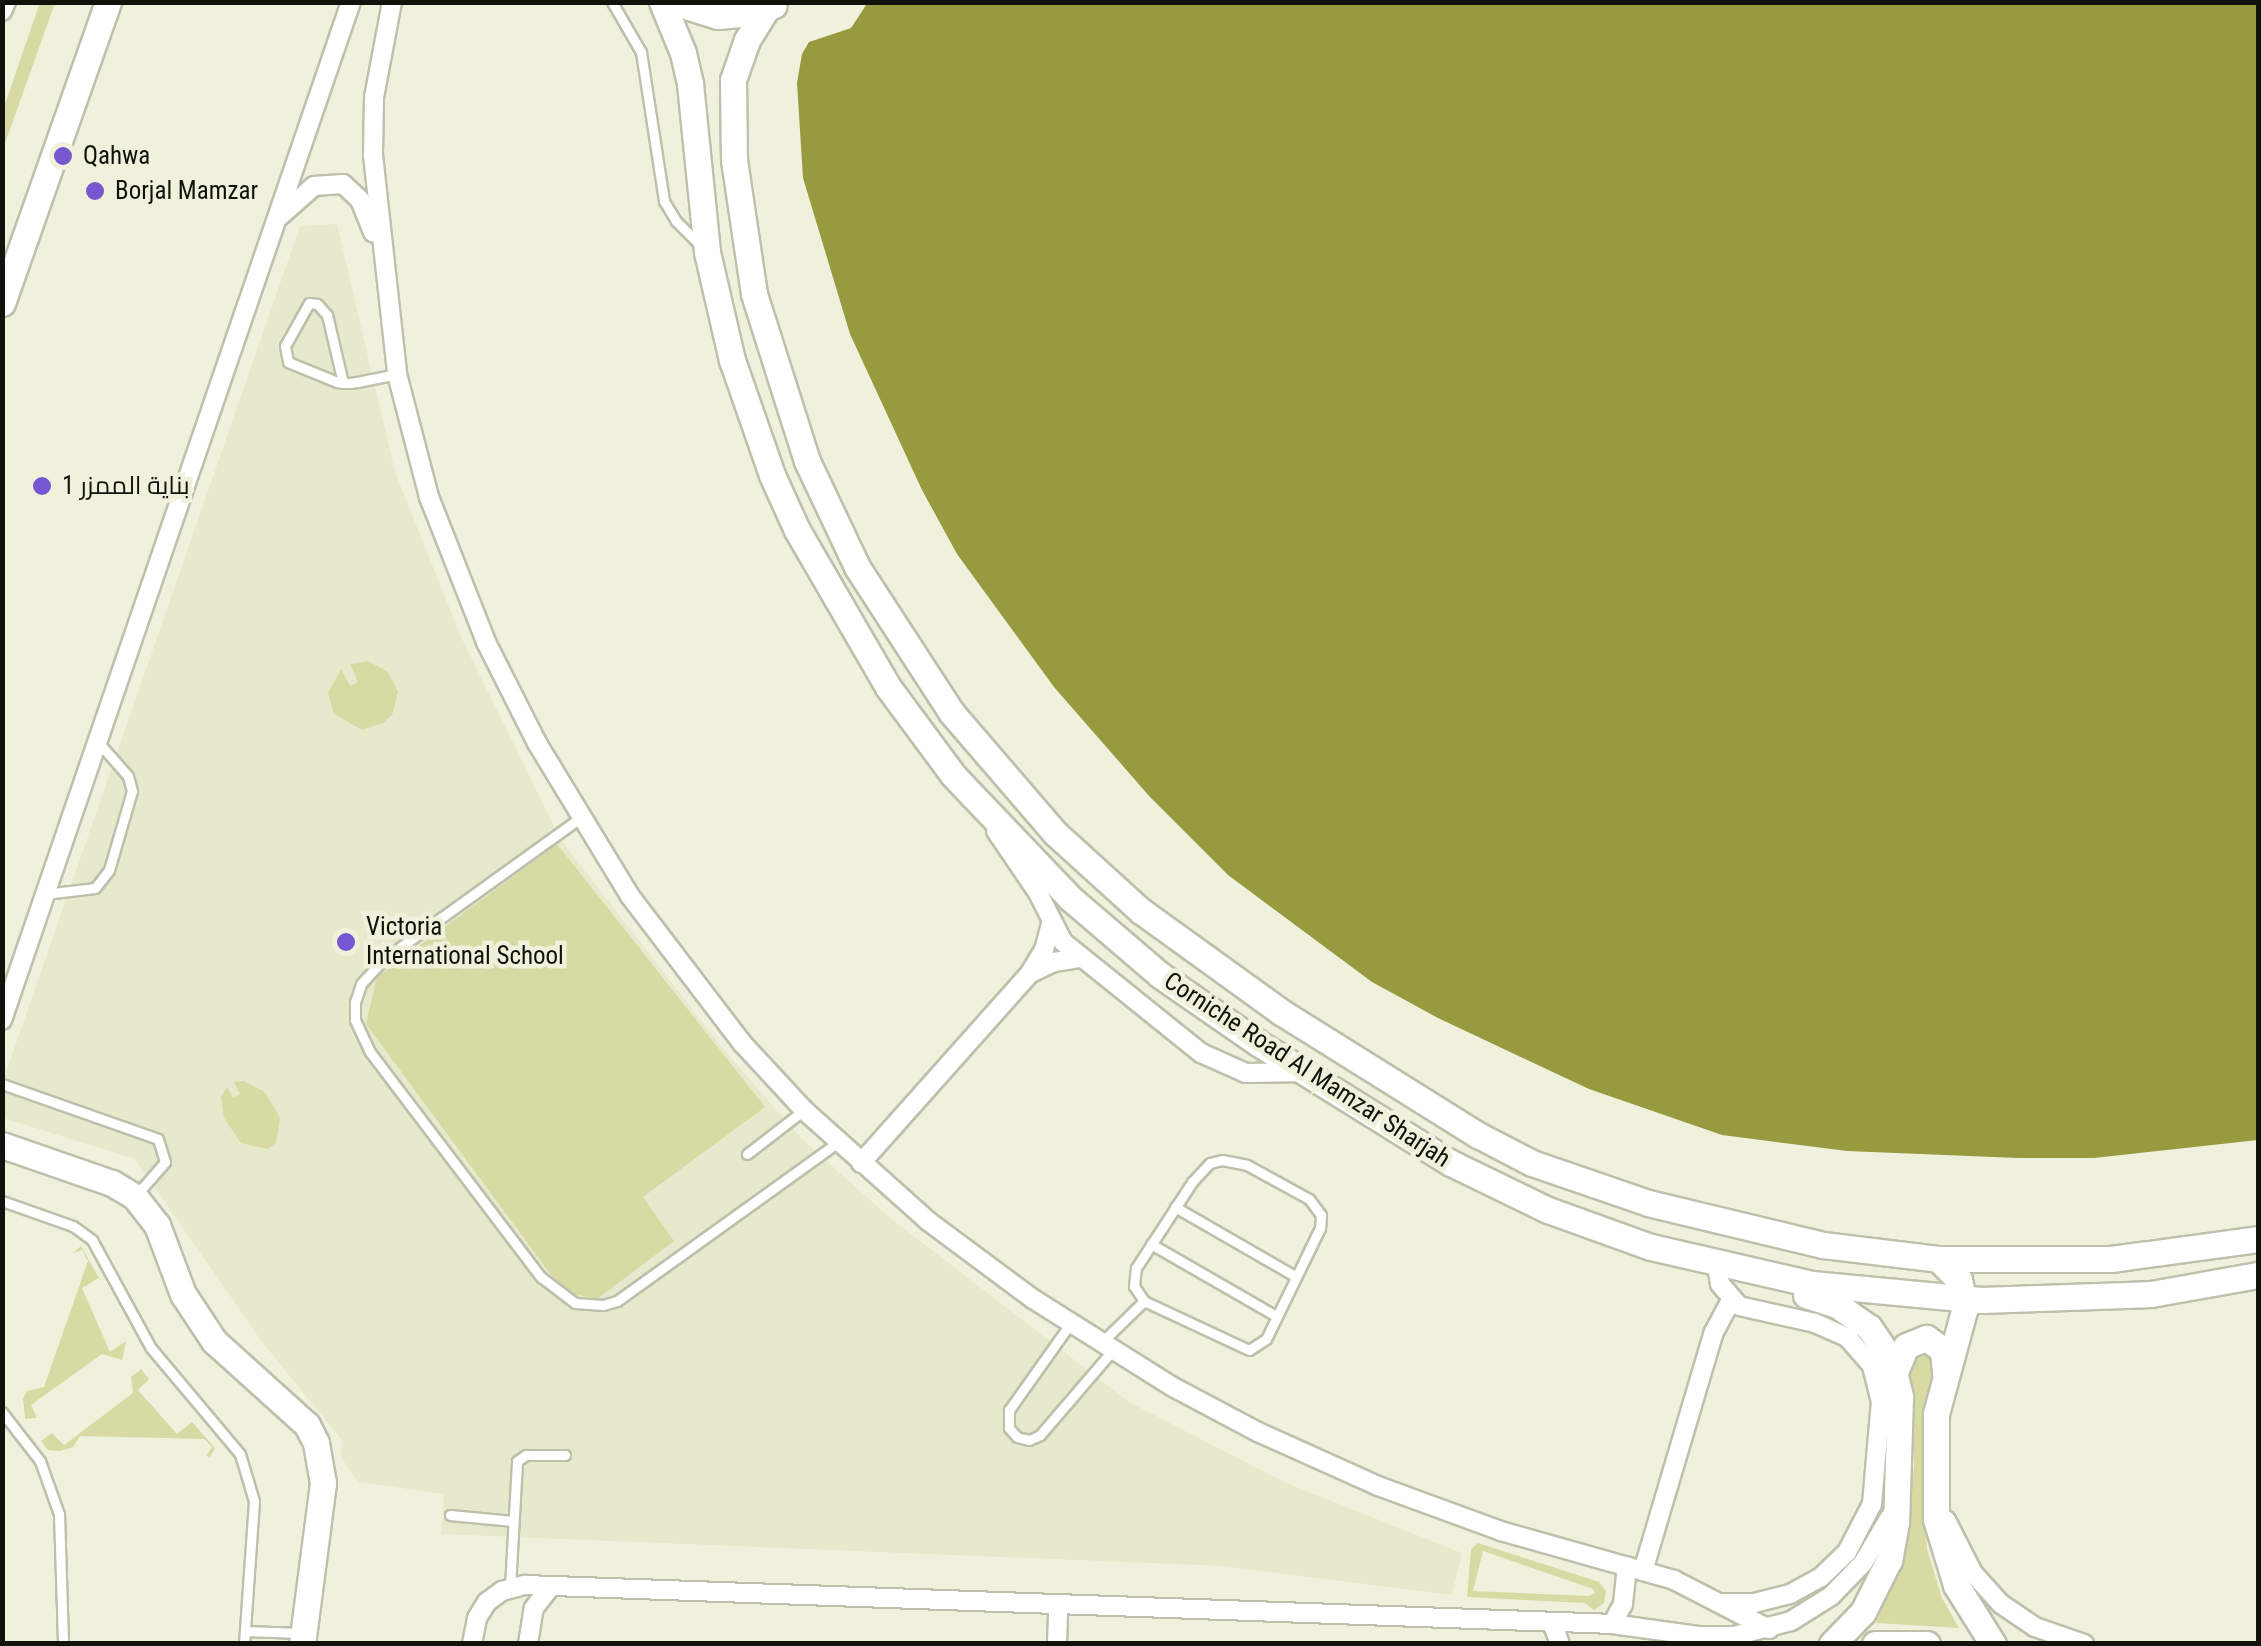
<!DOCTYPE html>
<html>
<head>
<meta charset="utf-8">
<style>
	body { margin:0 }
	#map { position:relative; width:2261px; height:1646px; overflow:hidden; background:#f0f1dc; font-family:"Roboto Condensed",Cairo,sans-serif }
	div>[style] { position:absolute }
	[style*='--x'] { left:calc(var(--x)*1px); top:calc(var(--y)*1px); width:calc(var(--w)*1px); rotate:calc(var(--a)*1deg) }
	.built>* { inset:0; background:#e6e9cc }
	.green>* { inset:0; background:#d7dba3 }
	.water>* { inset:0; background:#979a3e }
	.roads { filter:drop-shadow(2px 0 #bec0ac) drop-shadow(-2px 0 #bec0ac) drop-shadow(0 2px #bec0ac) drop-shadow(0 -2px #bec0ac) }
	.lane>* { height:9px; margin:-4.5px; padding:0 4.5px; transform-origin:4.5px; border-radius:4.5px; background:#fff }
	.street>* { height:18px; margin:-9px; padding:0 9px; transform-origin:9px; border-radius:9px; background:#fff }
	.secondary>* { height:25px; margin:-12.5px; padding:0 12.5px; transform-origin:12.5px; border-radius:12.5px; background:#fff }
	.dots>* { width:28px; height:28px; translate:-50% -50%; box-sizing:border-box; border:5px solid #f0f1dc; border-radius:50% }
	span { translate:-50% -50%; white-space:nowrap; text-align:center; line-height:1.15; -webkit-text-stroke:9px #f0f1dc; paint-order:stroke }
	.poi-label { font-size:25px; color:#11120b }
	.left { translate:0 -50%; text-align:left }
	.street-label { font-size:25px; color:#11120b }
	.frame { position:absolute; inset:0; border:5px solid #11120b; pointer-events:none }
</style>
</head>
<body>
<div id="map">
	<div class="built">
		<i style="clip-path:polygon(337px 224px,395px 472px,462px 639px,561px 840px,720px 1045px,802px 1139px,889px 1217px,1129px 1402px,1284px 1482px,1462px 1553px,1452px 1595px,1222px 1566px,441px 1534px,444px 1494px,359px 1482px,347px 1467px,341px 1455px,342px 1440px,262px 1342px,135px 1159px,3px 1118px,3px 1081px,300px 226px)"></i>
	</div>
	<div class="green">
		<i style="clip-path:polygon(40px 2px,55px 3px,3px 149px,3px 110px)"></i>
		<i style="clip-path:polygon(368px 661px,388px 672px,398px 692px,392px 715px,383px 723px,362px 730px,334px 714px,328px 693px,341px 669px,350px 686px,358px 682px,350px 664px)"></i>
		<i style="clip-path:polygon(557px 844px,765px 1107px,643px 1197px,674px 1241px,597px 1299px,570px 1293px,557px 1283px,366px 1024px,377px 977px)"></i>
		<i style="clip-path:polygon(244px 1081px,265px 1092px,280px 1118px,276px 1143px,267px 1149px,241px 1143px,224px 1118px,221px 1096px,227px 1087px,233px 1098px,240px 1094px,234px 1082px)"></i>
		<i style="clip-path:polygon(81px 1246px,99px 1278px,82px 1288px,110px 1352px,126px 1341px,122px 1360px,102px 1354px,31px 1405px,37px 1418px,25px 1419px,23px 1399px,27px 1391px,44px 1387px,88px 1261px,82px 1250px,73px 1253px)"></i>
		<i style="clip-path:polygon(1919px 1352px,1928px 1352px,1935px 1364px,1923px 1467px,1927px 1549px,1942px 1598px,1959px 1628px,1876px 1623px,1904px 1549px,1914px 1467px,1910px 1362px)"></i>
		<i style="clip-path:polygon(141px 1369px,149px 1379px,138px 1390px,177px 1434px,192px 1422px,215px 1448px,210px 1457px,206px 1456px,212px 1447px,204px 1439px,80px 1436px,73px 1447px,60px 1451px,48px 1450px,41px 1441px,52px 1433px,64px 1445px,133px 1393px,131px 1377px)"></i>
		<i style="clip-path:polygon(evenodd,1478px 1543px,1599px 1582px,1606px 1591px,1604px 1603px,1594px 1610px,1585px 1603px,1467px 1597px,1471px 1549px,1478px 1543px,1483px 1551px,1593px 1589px,1595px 1593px,1589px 1596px,1473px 1591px,1483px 1551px)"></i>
	</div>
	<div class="water">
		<i style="clip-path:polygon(868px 2px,2258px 3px,2258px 1140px,2094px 1158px,2018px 1158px,1847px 1151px,1722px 1135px,1589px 1089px,1438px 1018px,1372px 982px,1228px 875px,1150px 797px,1054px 687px,957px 554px,922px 490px,850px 334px,803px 178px,797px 83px,802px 54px,809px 42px,851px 28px)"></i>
	</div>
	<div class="roads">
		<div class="lane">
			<i style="--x:612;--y:2;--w:58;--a:59.9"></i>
			<i style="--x:641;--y:52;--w:151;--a:81.2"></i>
			<i style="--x:664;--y:201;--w:23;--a:59"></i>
			<i style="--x:676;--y:221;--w:35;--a:45"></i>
			<i style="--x:343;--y:383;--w:70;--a:-103.2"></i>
			<i style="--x:327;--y:315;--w:15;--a:-132"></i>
			<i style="--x:317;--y:304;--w:8;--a:-173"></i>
			<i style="--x:309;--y:303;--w:49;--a:119.2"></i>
			<i style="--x:285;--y:346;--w:16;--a:79"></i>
			<i style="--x:288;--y:362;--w:53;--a:22.2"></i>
			<i style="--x:337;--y:382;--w:6;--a:9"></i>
			<i style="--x:343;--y:383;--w:7;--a:0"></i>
			<i style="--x:350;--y:383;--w:7;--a:-8"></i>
			<i style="--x:357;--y:382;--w:41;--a:-11.3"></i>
			<i style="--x:580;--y:818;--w:240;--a:144.3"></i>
			<i style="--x:385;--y:958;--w:35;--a:133"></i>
			<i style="--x:361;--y:984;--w:19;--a:108"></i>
			<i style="--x:355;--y:1002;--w:18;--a:90"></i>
			<i style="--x:355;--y:1020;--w:35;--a:65"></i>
			<i style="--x:370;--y:1052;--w:283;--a:52.8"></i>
			<i style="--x:541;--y:1277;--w:43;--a:37.4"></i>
			<i style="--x:575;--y:1303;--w:28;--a:4"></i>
			<i style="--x:603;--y:1305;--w:15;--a:-16"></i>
			<i style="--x:617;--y:1301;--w:272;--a:-35.7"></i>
			<i style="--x:45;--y:894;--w:50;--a:-6.8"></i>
			<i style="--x:95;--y:888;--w:23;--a:-52"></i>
			<i style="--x:109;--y:870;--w:82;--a:-73.8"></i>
			<i style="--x:132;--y:791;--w:16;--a:-105"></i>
			<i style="--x:128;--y:776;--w:45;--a:-131.4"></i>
			<i style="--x:2;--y:1084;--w:165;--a:19.4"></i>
			<i style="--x:158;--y:1139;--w:24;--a:73"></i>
			<i style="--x:165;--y:1162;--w:41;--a:131.1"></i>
			<i style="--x:747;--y:1154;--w:72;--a:-37.7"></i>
			<i style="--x:1222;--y:1160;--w:25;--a:11"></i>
			<i style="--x:1247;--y:1165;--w:71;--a:28.7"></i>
			<i style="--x:1309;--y:1199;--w:20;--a:53"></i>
			<i style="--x:1321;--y:1215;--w:13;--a:94"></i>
			<i style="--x:1320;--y:1228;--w:123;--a:115.9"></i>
			<i style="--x:1266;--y:1339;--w:20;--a:147"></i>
			<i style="--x:1249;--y:1350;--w:116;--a:-155"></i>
			<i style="--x:1144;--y:1301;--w:18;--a:-124"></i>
			<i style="--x:1134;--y:1286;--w:18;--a:-84"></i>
			<i style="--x:1136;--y:1268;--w:103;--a:-56.9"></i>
			<i style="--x:1192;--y:1182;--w:26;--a:-47"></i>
			<i style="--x:1210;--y:1163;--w:12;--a:-14"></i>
			<i style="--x:2;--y:1201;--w:75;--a:19.4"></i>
			<i style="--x:73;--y:1226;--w:24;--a:36"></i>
			<i style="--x:92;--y:1240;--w:123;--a:61.4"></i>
			<i style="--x:151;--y:1348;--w:138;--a:50"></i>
			<i style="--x:240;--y:1454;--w:49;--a:73.4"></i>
			<i style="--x:254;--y:1501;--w:143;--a:94"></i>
			<i style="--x:1175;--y:1207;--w:138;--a:29.9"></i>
			<i style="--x:1151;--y:1244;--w:144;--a:29.9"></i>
			<i style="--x:1070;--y:1324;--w:105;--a:125.3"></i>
			<i style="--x:1009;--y:1410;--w:18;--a:90"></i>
			<i style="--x:1009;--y:1428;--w:12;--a:48"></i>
			<i style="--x:1017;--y:1437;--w:12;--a:14"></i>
			<i style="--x:1029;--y:1440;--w:12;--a:-24"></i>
			<i style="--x:1040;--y:1435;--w:111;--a:-49.4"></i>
			<i style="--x:1102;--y:1342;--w:59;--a:-44.3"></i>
			<i style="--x:2;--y:1412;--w:62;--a:52.2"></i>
			<i style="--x:40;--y:1461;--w:56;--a:70.3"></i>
			<i style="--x:59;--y:1514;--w:130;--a:88.2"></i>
			<i style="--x:450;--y:1515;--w:63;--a:5.4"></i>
			<i style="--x:510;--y:1587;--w:126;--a:-86.8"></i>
			<i style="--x:517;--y:1461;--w:11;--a:-34"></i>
			<i style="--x:526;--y:1455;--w:39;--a:0"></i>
			<i style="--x:245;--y:1631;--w:55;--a:2.1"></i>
		</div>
		<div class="street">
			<i style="--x:392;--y:2;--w:97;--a:100.7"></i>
			<i style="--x:374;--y:97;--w:58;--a:91"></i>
			<i style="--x:373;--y:155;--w:220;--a:83.7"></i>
			<i style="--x:397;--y:374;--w:127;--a:75.4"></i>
			<i style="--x:429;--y:497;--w:156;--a:68.5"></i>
			<i style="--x:486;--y:642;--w:113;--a:63.2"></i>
			<i style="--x:537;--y:743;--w:179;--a:58.7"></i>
			<i style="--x:630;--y:896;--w:185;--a:52.7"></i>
			<i style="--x:742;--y:1043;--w:91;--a:47.2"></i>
			<i style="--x:804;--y:1110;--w:166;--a:41.8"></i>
			<i style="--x:928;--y:1221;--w:131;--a:36.6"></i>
			<i style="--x:1033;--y:1299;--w:165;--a:32.2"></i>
			<i style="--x:1173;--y:1387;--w:96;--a:27.9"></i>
			<i style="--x:1258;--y:1432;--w:132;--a:24.2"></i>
			<i style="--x:1378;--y:1486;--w:131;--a:20.1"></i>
			<i style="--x:1501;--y:1531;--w:180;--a:15.8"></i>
			<i style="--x:1674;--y:1580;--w:107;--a:27.3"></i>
			<i style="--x:2;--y:11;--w:10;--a:-66"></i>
			<i style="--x:280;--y:216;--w:45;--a:-41.4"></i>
			<i style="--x:314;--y:186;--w:29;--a:-4"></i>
			<i style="--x:343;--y:184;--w:23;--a:43"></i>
			<i style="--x:360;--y:200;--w:35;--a:68"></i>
			<i style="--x:996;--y:831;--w:73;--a:55.7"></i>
			<i style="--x:1037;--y:891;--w:57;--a:63"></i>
			<i style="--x:1063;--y:942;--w:177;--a:38.8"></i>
			<i style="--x:1201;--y:1053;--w:49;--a:24"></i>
			<i style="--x:1246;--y:1073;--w:61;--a:-0.9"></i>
			<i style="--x:1031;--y:973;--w:25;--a:-26"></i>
			<i style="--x:1054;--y:962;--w:25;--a:-9"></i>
			<i style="--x:2;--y:1020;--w:1076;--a:-71.08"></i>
			<i style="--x:861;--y:1163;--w:254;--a:-48.3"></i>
			<i style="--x:1030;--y:973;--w:27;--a:-59"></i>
			<i style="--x:1044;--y:950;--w:28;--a:-75"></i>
			<i style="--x:1717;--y:1265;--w:19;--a:81"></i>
			<i style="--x:1720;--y:1284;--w:29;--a:49"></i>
			<i style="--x:1739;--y:1306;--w:78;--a:12.6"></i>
			<i style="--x:1815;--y:1323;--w:36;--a:24"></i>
			<i style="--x:1848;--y:1338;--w:37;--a:49"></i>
			<i style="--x:1872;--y:1366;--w:36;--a:76"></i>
			<i style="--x:1881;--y:1401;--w:103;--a:95"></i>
			<i style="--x:1872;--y:1504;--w:54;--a:117.5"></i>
			<i style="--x:1847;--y:1552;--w:36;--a:136"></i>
			<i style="--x:1821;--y:1577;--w:35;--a:151"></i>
			<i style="--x:1790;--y:1594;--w:36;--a:166"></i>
			<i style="--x:1755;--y:1603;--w:31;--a:180"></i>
			<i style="--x:1946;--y:1520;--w:59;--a:63"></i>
			<i style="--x:1973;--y:1573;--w:42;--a:47.9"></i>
			<i style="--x:2001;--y:1604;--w:41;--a:34.1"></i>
			<i style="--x:2035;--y:1627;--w:52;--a:19.1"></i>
			<i style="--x:1643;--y:1571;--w:247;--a:-73.5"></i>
			<i style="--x:1713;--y:1334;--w:38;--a:-62"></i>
			<i style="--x:1612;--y:1624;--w:23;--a:-61"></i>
			<i style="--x:1623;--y:1604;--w:38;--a:-84"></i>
			<i style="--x:1553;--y:1625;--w:20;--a:70"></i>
			<i style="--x:472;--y:1644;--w:26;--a:-79"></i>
			<i style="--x:477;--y:1618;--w:19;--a:-58"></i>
			<i style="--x:487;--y:1602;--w:19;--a:-36"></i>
			<i style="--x:502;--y:1591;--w:24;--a:-15"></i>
			<i style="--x:525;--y:1585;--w:1088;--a:2.05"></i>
			<i style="--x:1612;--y:1624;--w:87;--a:7.9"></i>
			<i style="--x:1698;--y:1636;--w:36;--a:0"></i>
			<i style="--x:1734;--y:1636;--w:59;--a:-14.7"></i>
			<i style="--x:1791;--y:1621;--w:47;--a:-32"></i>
			<i style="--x:1831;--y:1596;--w:46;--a:-45.9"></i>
			<i style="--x:1863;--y:1563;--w:53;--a:-59.6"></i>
			<i style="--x:528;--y:1644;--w:36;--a:-81"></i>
			<i style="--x:534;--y:1608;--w:28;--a:-52"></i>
			<i style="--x:1057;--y:1644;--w:38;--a:-88"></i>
		</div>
		<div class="secondary">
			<i style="--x:662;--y:2;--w:55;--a:67.6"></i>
			<i style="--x:683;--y:53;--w:32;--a:77"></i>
			<i style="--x:690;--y:84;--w:169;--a:84.2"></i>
			<i style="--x:707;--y:252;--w:111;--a:77"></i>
			<i style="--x:732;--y:360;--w:122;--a:70.8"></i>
			<i style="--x:772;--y:475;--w:60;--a:65.6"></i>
			<i style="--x:797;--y:530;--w:181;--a:59.9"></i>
			<i style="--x:888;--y:687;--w:109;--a:53.5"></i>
			<i style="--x:953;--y:775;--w:170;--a:46.4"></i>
			<i style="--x:1070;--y:898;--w:118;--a:40.5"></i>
			<i style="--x:1160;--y:975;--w:119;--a:34.8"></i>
			<i style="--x:1258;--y:1043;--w:227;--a:31.9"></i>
			<i style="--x:1451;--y:1163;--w:108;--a:25.9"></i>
			<i style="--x:1548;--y:1210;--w:109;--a:19.8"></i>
			<i style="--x:1651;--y:1247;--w:165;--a:12.9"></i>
			<i style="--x:1812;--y:1284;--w:170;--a:5.4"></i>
			<i style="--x:1981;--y:1300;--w:170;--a:-2"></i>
			<i style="--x:2151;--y:1294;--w:109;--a:-10.1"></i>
			<i style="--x:673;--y:2;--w:47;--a:17.3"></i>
			<i style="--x:718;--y:16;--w:33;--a:-5"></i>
			<i style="--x:751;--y:13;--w:24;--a:-19"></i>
			<i style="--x:767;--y:8;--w:38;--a:122"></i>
			<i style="--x:747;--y:40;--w:42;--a:109.3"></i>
			<i style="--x:733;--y:80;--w:80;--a:89.3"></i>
			<i style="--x:734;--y:160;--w:135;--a:81.5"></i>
			<i style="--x:754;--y:294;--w:175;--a:72.4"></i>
			<i style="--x:807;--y:461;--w:117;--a:64.7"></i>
			<i style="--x:857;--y:567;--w:173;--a:57"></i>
			<i style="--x:951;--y:712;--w:160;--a:49.3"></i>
			<i style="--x:1055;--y:833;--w:116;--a:42.2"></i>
			<i style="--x:1141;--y:911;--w:173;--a:35.8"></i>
			<i style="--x:1281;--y:1012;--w:232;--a:32"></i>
			<i style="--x:1478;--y:1135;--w:61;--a:27.4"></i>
			<i style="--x:1532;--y:1163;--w:123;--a:19"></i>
			<i style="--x:1648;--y:1203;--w:180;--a:13.5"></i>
			<i style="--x:1823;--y:1245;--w:116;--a:6.9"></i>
			<i style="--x:1938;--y:1259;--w:173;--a:0"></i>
			<i style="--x:2111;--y:1259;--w:148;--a:-7.7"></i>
			<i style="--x:2;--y:303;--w:319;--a:-70.6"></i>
			<i style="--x:2;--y:1145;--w:116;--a:19.1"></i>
			<i style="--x:112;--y:1183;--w:27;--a:31"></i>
			<i style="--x:135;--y:1197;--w:36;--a:52"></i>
			<i style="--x:157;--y:1225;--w:74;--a:69.4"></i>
			<i style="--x:183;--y:1294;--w:56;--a:56.6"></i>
			<i style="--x:214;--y:1341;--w:125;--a:42.1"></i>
			<i style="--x:307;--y:1425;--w:20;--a:63"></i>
			<i style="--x:316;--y:1443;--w:41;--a:80.1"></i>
			<i style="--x:323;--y:1483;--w:162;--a:97.4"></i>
			<i style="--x:1938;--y:1259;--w:30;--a:45"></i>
			<i style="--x:1959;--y:1280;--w:28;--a:77"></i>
			<i style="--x:1965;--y:1307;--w:111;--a:105.2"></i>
			<i style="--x:1936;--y:1414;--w:105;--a:90"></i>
			<i style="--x:1936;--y:1519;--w:69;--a:73.1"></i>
			<i style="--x:1956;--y:1585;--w:70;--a:57.9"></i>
			<i style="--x:1806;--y:1295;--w:33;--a:18"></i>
			<i style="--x:1837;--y:1305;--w:39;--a:35"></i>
			<i style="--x:1869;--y:1327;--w:40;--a:56"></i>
			<i style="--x:1891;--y:1360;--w:38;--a:76"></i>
			<i style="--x:1900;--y:1397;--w:125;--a:91.8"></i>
			<i style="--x:1896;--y:1522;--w:39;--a:100"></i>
			<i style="--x:1889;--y:1560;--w:58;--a:116.6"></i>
			<i style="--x:1863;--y:1612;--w:45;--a:134.1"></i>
			<i style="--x:1895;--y:1372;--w:28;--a:-67"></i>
			<i style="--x:1906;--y:1346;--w:22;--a:-22"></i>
			<i style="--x:1926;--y:1338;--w:21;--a:35"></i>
			<i style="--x:1943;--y:1350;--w:24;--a:85"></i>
			<i style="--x:1875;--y:1644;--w:52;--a:0"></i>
		</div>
	</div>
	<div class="dots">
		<i style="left:63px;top:156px;background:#7657d0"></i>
		<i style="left:95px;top:191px;background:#7657d0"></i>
		<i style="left:42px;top:486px;background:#7657d0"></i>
		<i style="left:346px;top:942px;background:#7657d0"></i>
	</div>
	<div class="poi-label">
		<span class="left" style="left:83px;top:156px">Qahwa</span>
		<span class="left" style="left:115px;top:191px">Borjal Mamzar</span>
		<span class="left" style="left:62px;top:486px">بناية الممزر 1</span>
		<span class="left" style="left:366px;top:942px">Victoria<br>International School</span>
	</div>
	<div class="street-label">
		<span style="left:1307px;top:1070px;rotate:33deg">Corniche Road Al Mamzar Sharjah</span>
	</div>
	<div class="frame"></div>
</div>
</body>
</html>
